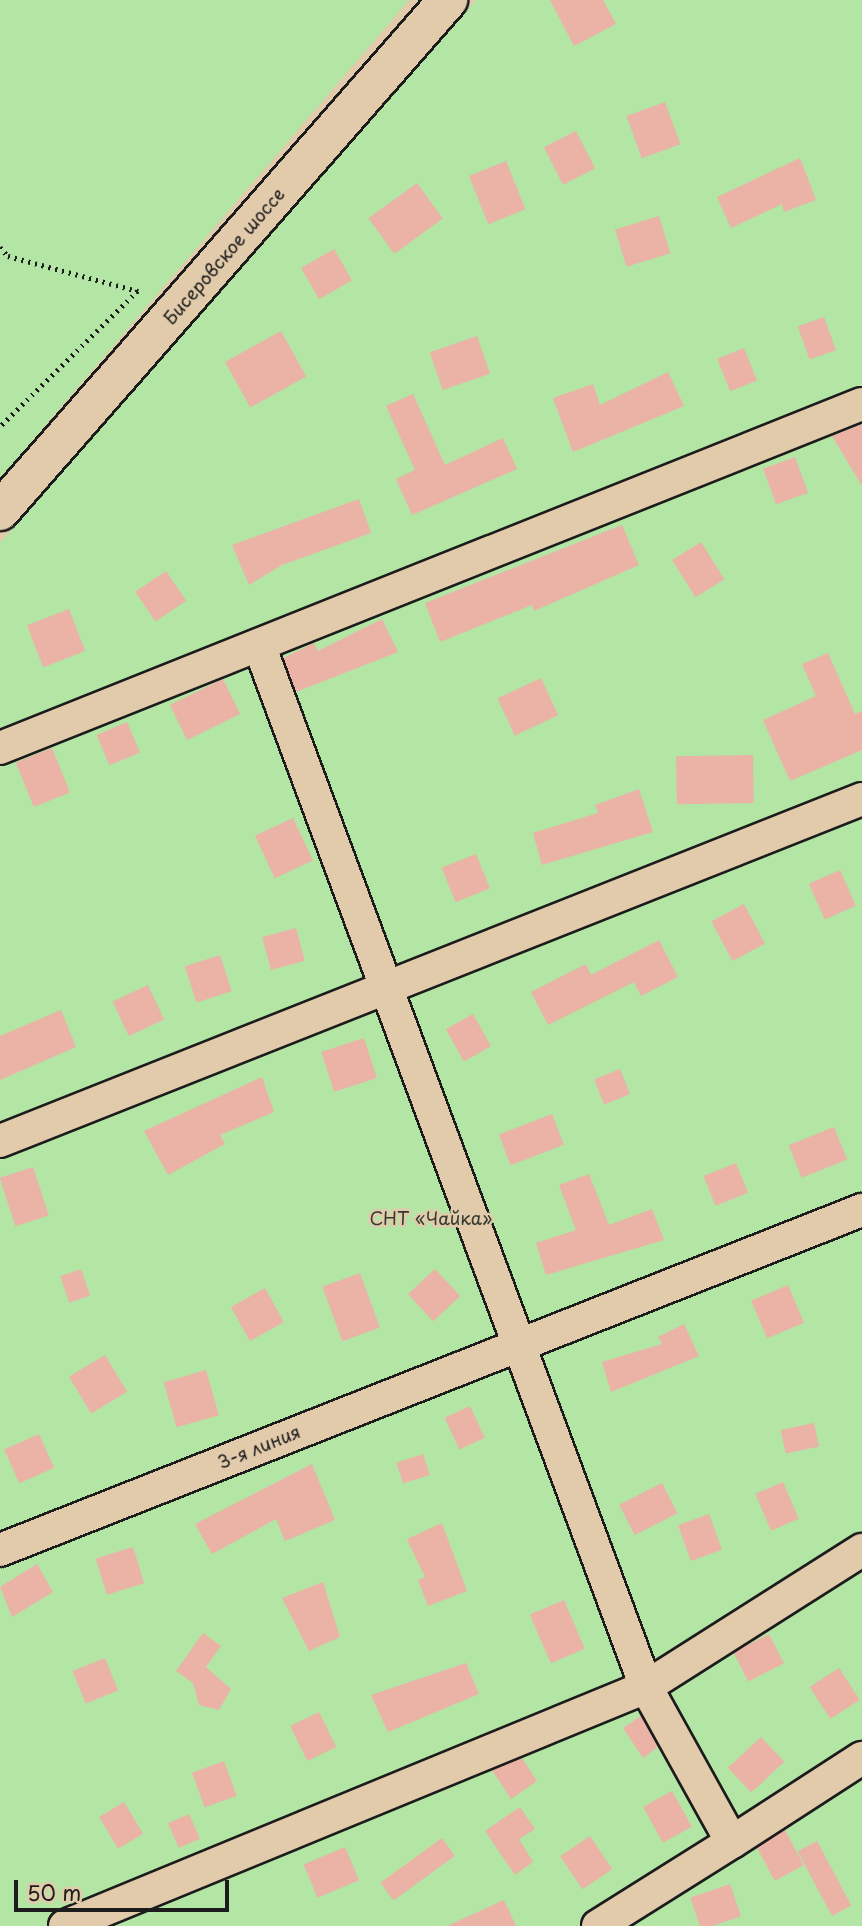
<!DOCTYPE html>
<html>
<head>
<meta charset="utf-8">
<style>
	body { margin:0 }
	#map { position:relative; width:862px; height:1926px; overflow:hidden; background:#e2cbab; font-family:"Playpen Sans",sans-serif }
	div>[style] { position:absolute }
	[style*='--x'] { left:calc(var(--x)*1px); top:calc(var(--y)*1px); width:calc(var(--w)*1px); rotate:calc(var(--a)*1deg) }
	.green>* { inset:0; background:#b3e5a5 }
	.building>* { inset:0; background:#ebb2a6; transform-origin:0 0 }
	.path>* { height:4.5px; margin-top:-2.25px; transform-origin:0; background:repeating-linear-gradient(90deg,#1c1c1c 0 2px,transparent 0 7px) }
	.roads { filter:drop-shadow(2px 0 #1c1c1c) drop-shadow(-2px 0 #1c1c1c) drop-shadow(0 2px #1c1c1c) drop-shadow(0 -2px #1c1c1c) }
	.street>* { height:32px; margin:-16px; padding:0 16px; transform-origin:16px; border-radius:16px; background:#e2cbab }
	.secondary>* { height:38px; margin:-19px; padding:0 19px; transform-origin:19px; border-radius:19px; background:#e2cbab }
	span { translate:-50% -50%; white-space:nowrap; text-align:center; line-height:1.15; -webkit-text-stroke:5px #e2cbab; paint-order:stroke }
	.street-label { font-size:18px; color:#1c1c1c }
	.park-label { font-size:18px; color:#333a31 }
	.scale { position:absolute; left:14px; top:1880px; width:215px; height:32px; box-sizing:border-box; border:4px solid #1c1c1c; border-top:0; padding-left:9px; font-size:21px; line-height:24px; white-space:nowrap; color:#1c1c1c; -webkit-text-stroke:5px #e2cbab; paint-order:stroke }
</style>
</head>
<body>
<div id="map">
	<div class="green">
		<i style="clip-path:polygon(0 0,409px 0,0 478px)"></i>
		<i style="clip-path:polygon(476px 0,862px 0,862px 1926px,0 1926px,0 543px)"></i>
	</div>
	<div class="building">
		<i style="clip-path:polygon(550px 0,603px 0,616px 24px,574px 46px)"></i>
		<i style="left:665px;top:102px;width:45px;height:41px;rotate:70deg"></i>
		<i style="left:576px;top:131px;width:42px;height:36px;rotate:63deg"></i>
		<i style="clip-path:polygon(800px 158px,816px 200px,784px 212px,782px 204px,731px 228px,717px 197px)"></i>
		<i style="left:506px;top:161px;width:52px;height:40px;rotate:68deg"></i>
		<i style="left:417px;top:183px;width:44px;height:60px;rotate:54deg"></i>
		<i style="left:659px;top:216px;width:39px;height:46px;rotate:73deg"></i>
		<i style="left:334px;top:249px;width:36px;height:38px;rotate:60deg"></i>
		<i style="left:824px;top:317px;width:35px;height:28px;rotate:70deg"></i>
		<i style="left:281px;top:331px;width:52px;height:64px;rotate:61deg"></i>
		<i style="left:477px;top:336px;width:40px;height:50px;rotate:71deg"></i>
		<i style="left:744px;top:348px;width:35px;height:29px;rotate:68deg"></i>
		<i style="clip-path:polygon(668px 372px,684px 406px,573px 452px,553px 398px,593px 384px,600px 405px)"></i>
		<i style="clip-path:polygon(413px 394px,445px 465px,503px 438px,517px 469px,412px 515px,396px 479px,415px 470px,386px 406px)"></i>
		<i style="clip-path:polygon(862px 424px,862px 486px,832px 436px)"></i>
		<i style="left:795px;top:457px;width:38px;height:34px;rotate:70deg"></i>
		<i style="clip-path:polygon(359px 499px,371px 533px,282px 565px,249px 585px,232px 545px)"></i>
		<i style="clip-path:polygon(622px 525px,639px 565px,534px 611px,532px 605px,440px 642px,425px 603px)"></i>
		<i style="left:701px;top:542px;width:44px;height:34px;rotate:58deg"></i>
		<i style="left:166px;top:571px;width:36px;height:37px;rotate:56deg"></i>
		<i style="left:69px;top:609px;width:45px;height:45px;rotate:69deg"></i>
		<i style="clip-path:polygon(382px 619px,398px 652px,296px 692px,283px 658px,314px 643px,318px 651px)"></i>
		<i style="clip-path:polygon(828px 653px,855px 714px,862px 711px,862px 750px,790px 781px,763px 720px,816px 696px,802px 664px)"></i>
		<i style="left:541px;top:678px;width:41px;height:48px;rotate:65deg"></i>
		<i style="left:223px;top:679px;width:39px;height:59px;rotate:64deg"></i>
		<i style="left:127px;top:722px;width:33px;height:33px;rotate:67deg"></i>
		<i style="left:52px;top:748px;width:48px;height:39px;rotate:68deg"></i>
		<i style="left:753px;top:755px;width:48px;height:77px;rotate:89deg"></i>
		<i style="clip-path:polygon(639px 789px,653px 832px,542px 865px,533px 833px,598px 813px,595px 805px)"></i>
		<i style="left:293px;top:818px;width:47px;height:42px;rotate:65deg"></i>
		<i style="left:476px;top:854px;width:37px;height:37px;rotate:68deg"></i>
		<i style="left:840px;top:870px;width:39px;height:34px;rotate:66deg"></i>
		<i style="left:744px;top:904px;width:45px;height:37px;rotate:62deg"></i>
		<i style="left:296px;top:928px;width:34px;height:35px;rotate:75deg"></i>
		<i style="clip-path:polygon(659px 940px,678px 977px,641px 996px,634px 982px,548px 1025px,531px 992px,586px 964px,591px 975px)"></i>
		<i style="left:220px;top:955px;width:38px;height:37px;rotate:72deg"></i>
		<i style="left:148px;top:985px;width:38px;height:39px;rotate:65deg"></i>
		<i style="clip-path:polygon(61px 1010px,76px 1047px,0 1080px,0 1036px)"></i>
		<i style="left:473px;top:1014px;width:37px;height:31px;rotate:61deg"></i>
		<i style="left:364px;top:1038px;width:42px;height:45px;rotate:72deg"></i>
		<i style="left:620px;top:1069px;width:27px;height:28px;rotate:68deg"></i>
		<i style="clip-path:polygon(262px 1077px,274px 1112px,220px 1135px,225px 1144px,168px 1175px,144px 1131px)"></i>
		<i style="left:552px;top:1114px;width:33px;height:57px;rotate:69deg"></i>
		<i style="left:834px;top:1127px;width:35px;height:49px;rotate:68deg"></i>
		<i style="left:736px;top:1163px;width:32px;height:35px;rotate:68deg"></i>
		<i style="left:33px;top:1167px;width:51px;height:35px;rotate:72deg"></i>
		<i style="clip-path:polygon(589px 1174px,609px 1225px,652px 1209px,664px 1240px,546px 1275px,536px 1243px,576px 1230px,559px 1185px)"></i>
		<i style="left:81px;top:1269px;width:28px;height:22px;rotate:71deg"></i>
		<i style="left:435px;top:1269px;width:37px;height:37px;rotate:47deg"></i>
		<i style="left:360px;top:1273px;width:58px;height:40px;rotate:70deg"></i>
		<i style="left:788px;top:1285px;width:41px;height:40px;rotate:67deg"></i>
		<i style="left:265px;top:1288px;width:39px;height:39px;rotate:61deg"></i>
		<i style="clip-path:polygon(684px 1324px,699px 1356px,611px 1392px,602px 1362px,662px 1344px,658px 1337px)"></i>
		<i style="left:105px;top:1355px;width:43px;height:42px;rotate:59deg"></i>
		<i style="left:206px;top:1370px;width:47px;height:44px;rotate:74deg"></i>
		<i style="left:470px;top:1406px;width:35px;height:28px;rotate:65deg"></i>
		<i style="left:814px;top:1423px;width:24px;height:34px;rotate:78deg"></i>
		<i style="left:39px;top:1434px;width:37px;height:38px;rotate:66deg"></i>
		<i style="left:423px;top:1454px;width:22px;height:28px;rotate:72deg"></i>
		<i style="clip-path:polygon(312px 1464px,335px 1520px,285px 1541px,276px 1519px,212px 1554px,195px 1524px)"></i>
		<i style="left:783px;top:1482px;width:40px;height:30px;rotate:67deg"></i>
		<i style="left:662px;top:1483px;width:34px;height:48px;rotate:63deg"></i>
		<i style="left:709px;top:1514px;width:38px;height:33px;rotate:70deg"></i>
		<i style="clip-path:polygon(442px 1523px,467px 1591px,428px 1606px,418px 1580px,425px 1577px,407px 1539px)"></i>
		<i style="left:133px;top:1547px;width:38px;height:39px;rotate:73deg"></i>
		<i style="clip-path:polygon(37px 1564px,53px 1592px,12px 1617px,0 1587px)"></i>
		<i style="clip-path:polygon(323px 1582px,340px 1637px,309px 1651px,282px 1598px)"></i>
		<i style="left:564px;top:1600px;width:53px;height:37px;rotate:67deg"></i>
		<i style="clip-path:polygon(203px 1633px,221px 1646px,206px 1667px,231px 1689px,219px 1710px,199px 1705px,193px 1683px,176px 1671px)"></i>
		<i style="left:769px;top:1634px;width:33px;height:40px;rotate:63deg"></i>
		<i style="left:105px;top:1658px;width:35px;height:35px;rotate:68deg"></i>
		<i style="clip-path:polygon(466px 1663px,479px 1694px,388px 1732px,371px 1695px)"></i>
		<i style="left:839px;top:1668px;width:38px;height:35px;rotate:57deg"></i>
		<i style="left:319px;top:1712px;width:39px;height:32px;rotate:64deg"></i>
		<i style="clip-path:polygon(641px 1716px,658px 1747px,643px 1758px,623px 1728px)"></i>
		<i style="left:761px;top:1737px;width:34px;height:45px;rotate:47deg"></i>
		<i style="clip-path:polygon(522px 1758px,537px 1781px,511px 1799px,492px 1770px)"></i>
		<i style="left:224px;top:1761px;width:37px;height:34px;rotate:70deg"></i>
		<i style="left:672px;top:1791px;width:41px;height:33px;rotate:61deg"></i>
		<i style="left:124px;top:1802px;width:37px;height:29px;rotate:59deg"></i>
		<i style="clip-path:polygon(520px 1807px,535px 1829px,519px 1839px,533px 1862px,515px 1875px,485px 1831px)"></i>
		<i style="left:189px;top:1814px;width:27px;height:23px;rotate:66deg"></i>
		<i style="left:785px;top:1830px;width:40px;height:33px;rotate:62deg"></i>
		<i style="left:590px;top:1836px;width:40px;height:36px;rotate:56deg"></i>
		<i style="left:442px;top:1838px;width:22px;height:76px;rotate:54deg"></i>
		<i style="left:817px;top:1841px;width:73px;height:22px;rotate:62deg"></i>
		<i style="left:345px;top:1847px;width:36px;height:45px;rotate:67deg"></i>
		<i style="left:730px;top:1884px;width:34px;height:42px;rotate:71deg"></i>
		<i style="clip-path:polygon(504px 1900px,516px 1926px,447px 1926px)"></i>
	</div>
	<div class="path">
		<i style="--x:0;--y:247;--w:12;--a:48"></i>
		<i style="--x:8;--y:256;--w:135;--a:15.1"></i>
		<i style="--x:138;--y:291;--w:194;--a:135.4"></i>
	</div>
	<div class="roads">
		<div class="street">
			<i style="--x:259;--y:645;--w:1112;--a:69.62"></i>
			<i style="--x:646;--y:1687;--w:177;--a:61"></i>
			<i style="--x:732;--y:1842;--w:155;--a:-32.9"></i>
			<i style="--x:0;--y:748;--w:928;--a:-21.76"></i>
			<i style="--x:0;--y:1141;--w:927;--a:-21.64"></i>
			<i style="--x:0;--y:1550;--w:927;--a:-21.53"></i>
			<i style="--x:65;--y:1926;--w:628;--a:-22.36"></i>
			<i style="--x:646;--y:1687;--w:256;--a:-32.4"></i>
			<i style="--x:598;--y:1926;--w:158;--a:-32.1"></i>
		</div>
		<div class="secondary">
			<i style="--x:0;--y:511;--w:680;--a:-48.76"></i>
		</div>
	</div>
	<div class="street-label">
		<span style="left:224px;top:256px;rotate:-49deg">Бисеровское шоссе</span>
		<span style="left:259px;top:1447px;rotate:-22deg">3-я линия</span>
	</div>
	<div class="park-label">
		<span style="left:431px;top:1218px">СНТ «Чайка»</span>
	</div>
	<div class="scale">50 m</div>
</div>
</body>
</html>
